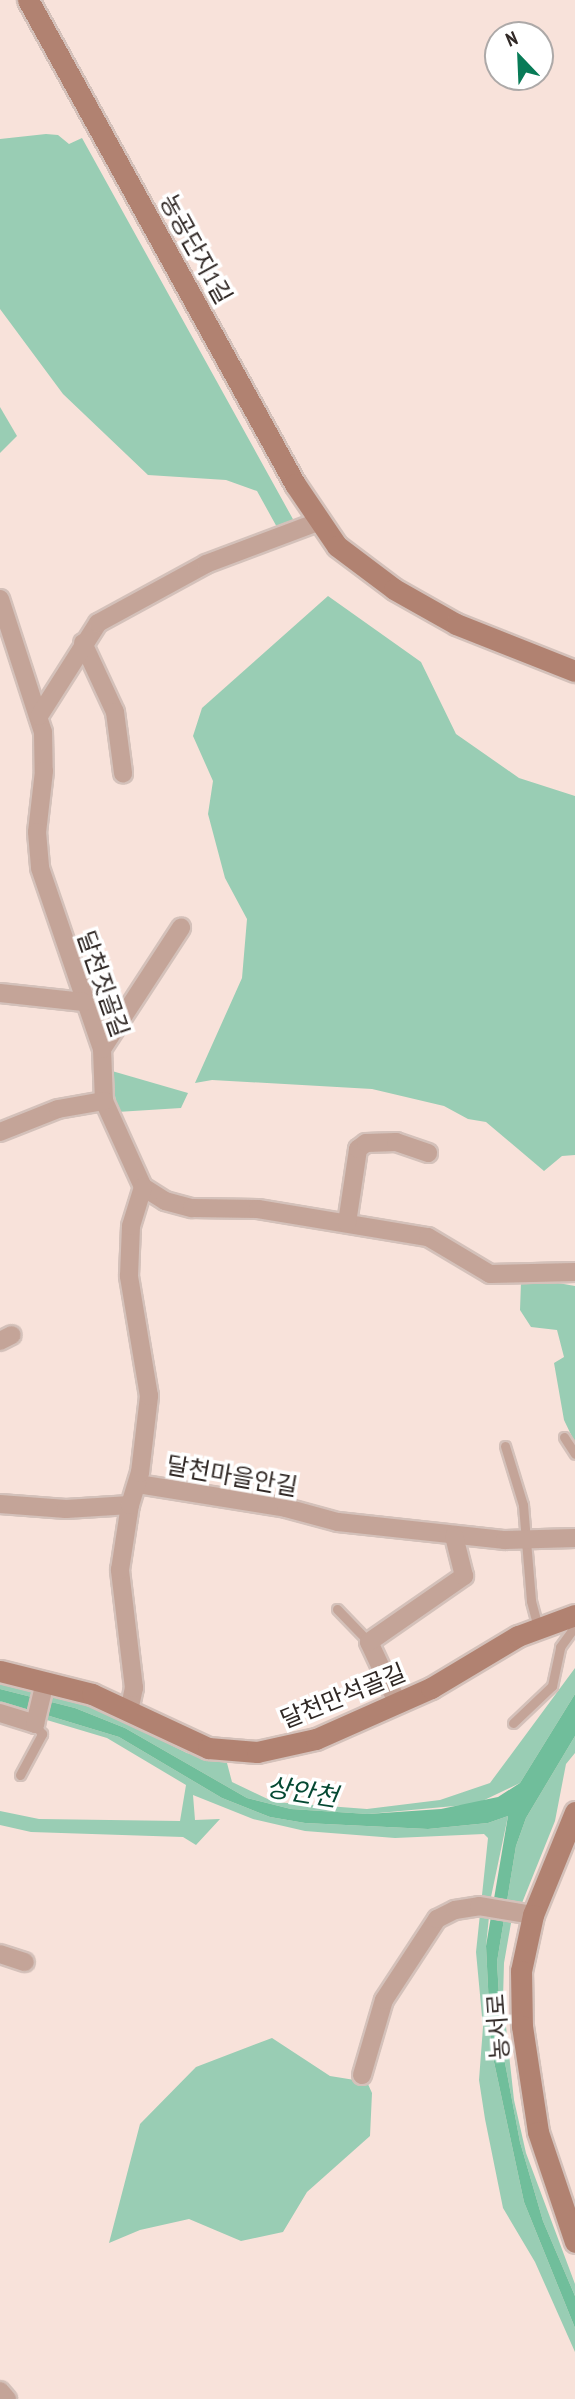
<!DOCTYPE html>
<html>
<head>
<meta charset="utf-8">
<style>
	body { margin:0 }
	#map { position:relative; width:575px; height:2399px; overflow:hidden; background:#f8e2da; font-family:"PT Sans Narrow","Noto Sans KR",sans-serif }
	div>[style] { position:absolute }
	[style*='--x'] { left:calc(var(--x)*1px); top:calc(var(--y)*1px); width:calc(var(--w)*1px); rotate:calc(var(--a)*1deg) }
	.green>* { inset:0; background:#99cdb4 }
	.water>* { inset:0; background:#70be9b }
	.roads { filter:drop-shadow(2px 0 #d4c1ba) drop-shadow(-2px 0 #d4c1ba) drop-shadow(0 2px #d4c1ba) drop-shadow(0 -2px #d4c1ba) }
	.lane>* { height:9px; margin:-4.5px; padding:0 4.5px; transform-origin:4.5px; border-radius:4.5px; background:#c4a498 }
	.street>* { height:18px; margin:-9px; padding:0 9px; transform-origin:9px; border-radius:9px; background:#c4a498 }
	.secondary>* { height:21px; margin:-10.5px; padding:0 10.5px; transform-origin:10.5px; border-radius:10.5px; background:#b18271 }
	span { translate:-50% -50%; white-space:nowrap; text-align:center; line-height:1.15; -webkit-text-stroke:7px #fff; paint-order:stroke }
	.street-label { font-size:24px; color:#312926 }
	.water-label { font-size:26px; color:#044832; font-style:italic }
	.north { position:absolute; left:484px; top:21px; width:70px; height:70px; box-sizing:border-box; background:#fff; border:2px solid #ada9a8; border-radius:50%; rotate:337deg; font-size:19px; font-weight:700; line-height:28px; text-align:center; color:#312926 }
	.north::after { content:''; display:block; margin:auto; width:24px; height:32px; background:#087b57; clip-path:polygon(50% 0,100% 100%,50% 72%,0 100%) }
</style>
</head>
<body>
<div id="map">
	<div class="green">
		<i style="clip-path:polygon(46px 134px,58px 135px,69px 144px,82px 138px,294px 521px,278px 529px,257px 491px,226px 480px,148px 475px,63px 394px,0 309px,0 139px)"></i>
		<i style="clip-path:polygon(0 407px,17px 436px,0 453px)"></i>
		<i style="clip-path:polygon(328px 596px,421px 662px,456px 734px,519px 778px,575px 796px,575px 1155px,562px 1156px,544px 1171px,486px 1122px,468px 1119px,444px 1106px,372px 1089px,212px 1080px,195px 1083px,242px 978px,247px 919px,225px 878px,208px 814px,213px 781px,193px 736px,202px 708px)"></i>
		<i style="clip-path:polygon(112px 1071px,188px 1093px,181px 1108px,117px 1112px)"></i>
		<i style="clip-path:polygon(547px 1281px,575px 1286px,575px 1443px,564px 1420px,554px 1363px,564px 1357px,557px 1330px,531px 1327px,520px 1310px,521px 1282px)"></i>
		<i style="clip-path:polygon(575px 1668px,575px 1694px,520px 1783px,476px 1804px,368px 1814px,291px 1809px,247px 1798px,125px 1728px,75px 1708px,0 1689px,0 1682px,100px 1709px,187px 1753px,227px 1763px,232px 1782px,274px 1802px,367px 1809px,440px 1800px,490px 1783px)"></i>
		<i style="clip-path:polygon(0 1701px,119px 1737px,222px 1798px,270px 1817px,305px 1823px,428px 1829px,488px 1823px,508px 1816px,491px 1897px,486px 1946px,491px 2048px,524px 2202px,575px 2328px,575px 2352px,535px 2262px,503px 2208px,485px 2119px,479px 2080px,483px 2027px,476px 1952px,488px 1838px,484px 1834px,395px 1838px,305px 1831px,253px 1819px,193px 1795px,195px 1820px,220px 1819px,196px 1845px,183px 1837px,31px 1832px,0 1825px,0 1811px,39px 1819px,180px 1821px,186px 1785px,107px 1738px,0 1706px)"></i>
		<i style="clip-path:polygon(575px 1736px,575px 1753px,566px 1764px,555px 1821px,522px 1903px,514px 1906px,504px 1963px,503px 1999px,514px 2100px,526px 2153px,575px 2284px,575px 2296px,543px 2221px,520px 2142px,502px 2047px,497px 1962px,516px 1846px,526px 1818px)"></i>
		<i style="clip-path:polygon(272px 2038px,330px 2076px,367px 2082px,372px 2093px,370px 2136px,307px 2192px,283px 2232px,241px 2241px,189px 2219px,140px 2230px,109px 2243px,140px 2124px,196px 2067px)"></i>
	</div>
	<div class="water">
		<i style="clip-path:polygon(0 1689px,75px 1708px,125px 1728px,247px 1798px,291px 1809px,368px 1814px,441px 1809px,498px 1797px,520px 1783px,575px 1694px,575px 1736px,526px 1818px,516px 1846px,497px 1962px,502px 2047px,520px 2142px,543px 2221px,575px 2296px,575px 2328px,524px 2202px,491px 2048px,486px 1946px,508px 1816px,488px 1823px,428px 1829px,305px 1823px,270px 1817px,222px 1798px,119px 1737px,0 1701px)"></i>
	</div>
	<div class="roads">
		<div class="lane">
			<i style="--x:564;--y:1437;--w:20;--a:57"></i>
			<i style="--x:505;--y:1446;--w:62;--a:73"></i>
			<i style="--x:523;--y:1505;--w:96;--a:85.2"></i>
			<i style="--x:531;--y:1601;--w:28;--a:75"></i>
			<i style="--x:337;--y:1609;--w:46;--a:45.9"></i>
			<i style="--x:513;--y:1723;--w:54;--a:-43.5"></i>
			<i style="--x:552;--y:1686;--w:40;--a:-78"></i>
			<i style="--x:560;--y:1647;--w:26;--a:-54"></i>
			<i style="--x:20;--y:1775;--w:47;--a:-61.8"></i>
			<i style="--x:42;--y:1734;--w:12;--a:-125"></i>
		</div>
		<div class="street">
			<i style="--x:0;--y:599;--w:140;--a:72.1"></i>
			<i style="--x:43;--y:732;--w:39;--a:89"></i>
			<i style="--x:44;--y:771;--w:61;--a:96.5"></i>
			<i style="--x:37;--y:832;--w:36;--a:85"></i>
			<i style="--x:40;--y:868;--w:191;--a:71.1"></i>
			<i style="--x:102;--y:1049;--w:52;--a:87.8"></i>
			<i style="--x:104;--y:1101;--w:94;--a:65.6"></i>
			<i style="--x:143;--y:1187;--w:26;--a:32"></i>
			<i style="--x:165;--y:1201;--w:28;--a:15"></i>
			<i style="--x:192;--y:1208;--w:66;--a:0.9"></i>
			<i style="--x:258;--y:1209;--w:172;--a:9.4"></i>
			<i style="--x:428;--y:1237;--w:72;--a:30.8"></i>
			<i style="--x:490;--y:1274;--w:85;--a:-1.3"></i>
			<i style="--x:83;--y:643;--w:76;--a:65.1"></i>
			<i style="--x:115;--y:712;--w:62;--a:82.5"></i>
			<i style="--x:39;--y:716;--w:110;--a:-57.6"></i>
			<i style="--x:98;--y:623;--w:123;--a:-28.6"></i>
			<i style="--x:206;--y:564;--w:120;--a:-20.6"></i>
			<i style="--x:0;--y:993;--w:84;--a:6.1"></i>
			<i style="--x:102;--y:1049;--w:145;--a:-56.9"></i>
			<i style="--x:0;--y:1132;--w:62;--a:-21.6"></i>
			<i style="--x:58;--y:1109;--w:47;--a:-9.9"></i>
			<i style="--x:347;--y:1223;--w:75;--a:-81.5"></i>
			<i style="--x:358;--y:1149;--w:10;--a:-37"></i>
			<i style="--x:366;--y:1143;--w:30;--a:-2"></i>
			<i style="--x:396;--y:1142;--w:34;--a:19"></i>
			<i style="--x:0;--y:1341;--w:13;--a:-27"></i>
			<i style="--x:138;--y:1484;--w:150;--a:9.2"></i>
			<i style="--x:286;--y:1508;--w:54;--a:15.1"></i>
			<i style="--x:338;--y:1522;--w:168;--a:6.2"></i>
			<i style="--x:505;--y:1540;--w:70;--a:-1.6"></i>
			<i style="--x:0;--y:1504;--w:66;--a:4.3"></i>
			<i style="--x:66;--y:1509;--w:64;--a:-3.6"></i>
			<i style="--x:398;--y:1704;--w:68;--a:-115.1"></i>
			<i style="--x:369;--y:1642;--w:116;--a:-34.8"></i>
			<i style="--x:464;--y:1576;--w:41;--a:-104"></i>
			<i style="--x:129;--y:1711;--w:24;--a:-78"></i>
			<i style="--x:134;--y:1688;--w:119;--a:-96.8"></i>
			<i style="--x:120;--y:1570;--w:66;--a:-81.3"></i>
			<i style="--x:130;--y:1505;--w:34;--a:-73"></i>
			<i style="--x:140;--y:1473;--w:78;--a:-83.3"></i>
			<i style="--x:149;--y:1396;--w:122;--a:-99.5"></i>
			<i style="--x:129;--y:1276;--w:50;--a:-87.7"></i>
			<i style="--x:131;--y:1226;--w:41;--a:-72.9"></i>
			<i style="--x:0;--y:1713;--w:37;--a:17"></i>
			<i style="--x:35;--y:1724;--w:43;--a:-76.6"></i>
			<i style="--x:0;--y:1954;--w:26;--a:18"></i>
			<i style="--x:362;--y:2075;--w:78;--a:-73.7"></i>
			<i style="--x:384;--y:2000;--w:97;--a:-56.8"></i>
			<i style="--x:437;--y:1919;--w:20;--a:-27"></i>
			<i style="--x:455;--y:1910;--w:24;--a:-9"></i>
			<i style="--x:479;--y:1906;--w:55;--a:9.5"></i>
			<i style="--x:0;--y:2391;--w:11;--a:49"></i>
		</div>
		<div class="secondary">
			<i style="--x:28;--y:0;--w:553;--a:61.12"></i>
			<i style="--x:295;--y:484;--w:75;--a:55.9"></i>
			<i style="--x:337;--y:546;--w:71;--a:37"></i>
			<i style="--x:394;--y:589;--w:71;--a:29.4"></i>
			<i style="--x:456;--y:624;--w:128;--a:21.6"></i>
			<i style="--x:0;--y:1671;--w:95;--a:14"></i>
			<i style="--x:92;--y:1694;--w:128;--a:25"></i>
			<i style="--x:208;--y:1748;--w:49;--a:4.7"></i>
			<i style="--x:257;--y:1752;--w:60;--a:-12.4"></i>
			<i style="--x:316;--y:1739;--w:126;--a:-23.9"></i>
			<i style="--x:431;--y:1688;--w:101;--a:-30.9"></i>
			<i style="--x:518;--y:1636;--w:61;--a:-20.2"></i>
			<i style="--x:575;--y:1812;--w:111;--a:112.2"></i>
			<i style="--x:533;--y:1915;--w:57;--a:102.1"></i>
			<i style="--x:521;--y:1971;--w:55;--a:89"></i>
			<i style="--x:522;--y:2026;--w:107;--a:81.4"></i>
			<i style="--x:538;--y:2132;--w:116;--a:71.4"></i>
		</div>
	</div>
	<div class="street-label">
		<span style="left:196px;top:249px;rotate:61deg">농공단지1길</span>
		<span style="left:103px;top:984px;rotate:71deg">달천짓골길</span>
		<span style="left:232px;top:1476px;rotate:10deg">달천마을안길</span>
		<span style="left:343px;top:1696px;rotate:-22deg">달천만석골길</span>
		<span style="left:498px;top:2027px;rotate:-94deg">농서로</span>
	</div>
	<div class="water-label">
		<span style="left:302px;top:1792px;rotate:9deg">상안천</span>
	</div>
	<div class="north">N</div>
</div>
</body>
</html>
